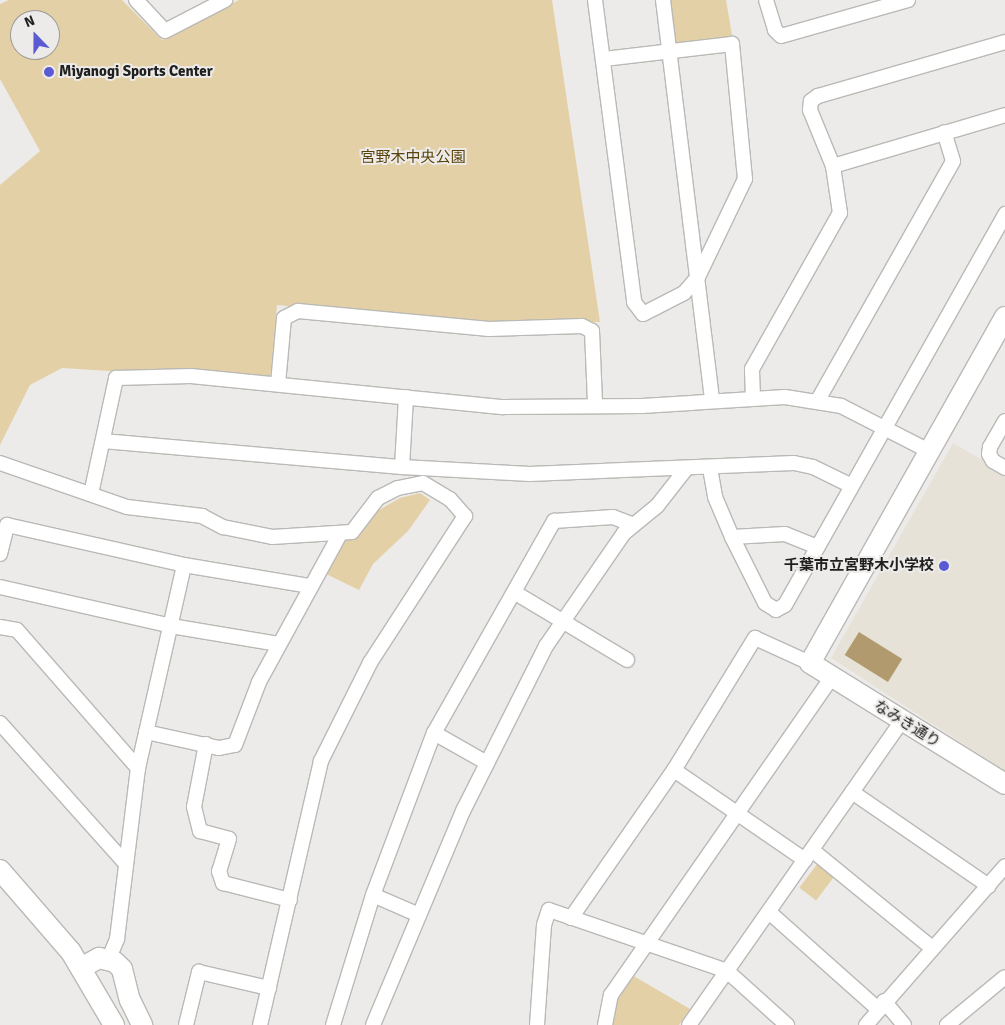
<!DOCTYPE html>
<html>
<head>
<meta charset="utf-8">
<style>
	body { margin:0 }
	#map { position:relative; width:1005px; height:1025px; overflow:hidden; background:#edebe9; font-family:Signika,"Noto Sans JP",sans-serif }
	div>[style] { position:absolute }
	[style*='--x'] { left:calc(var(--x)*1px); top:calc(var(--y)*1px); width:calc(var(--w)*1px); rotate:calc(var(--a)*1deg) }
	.built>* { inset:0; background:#e7e2d8 }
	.green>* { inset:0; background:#e4d0a6; transform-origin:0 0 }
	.water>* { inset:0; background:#b19b6e; transform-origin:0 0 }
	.roads { filter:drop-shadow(1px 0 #bab9b6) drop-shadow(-1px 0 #bab9b6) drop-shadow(0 1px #bab9b6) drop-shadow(0 -1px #bab9b6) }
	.street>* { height:14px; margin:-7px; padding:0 7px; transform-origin:7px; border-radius:7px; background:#fff }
	.secondary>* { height:20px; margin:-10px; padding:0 10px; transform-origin:10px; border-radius:10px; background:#fff }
	.dots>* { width:14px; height:14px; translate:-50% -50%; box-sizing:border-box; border:2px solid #edebe9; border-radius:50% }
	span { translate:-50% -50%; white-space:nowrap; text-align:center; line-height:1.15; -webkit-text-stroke:4px #edebe9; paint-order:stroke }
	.poi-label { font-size:15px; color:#20201f; font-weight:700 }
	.left { translate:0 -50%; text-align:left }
	.right { translate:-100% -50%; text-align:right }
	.park-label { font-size:15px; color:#5a4309 }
	.street-label { font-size:15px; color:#20201f }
	.north { position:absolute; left:10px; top:10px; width:50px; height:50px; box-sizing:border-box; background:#edebe9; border:1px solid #9b9a98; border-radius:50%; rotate:338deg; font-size:14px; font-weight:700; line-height:20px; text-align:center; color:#20201f }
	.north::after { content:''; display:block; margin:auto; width:18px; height:22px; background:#5a5bd3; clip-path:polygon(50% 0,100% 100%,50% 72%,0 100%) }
</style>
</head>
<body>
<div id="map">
	<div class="built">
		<i style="clip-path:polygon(953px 443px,1005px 473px,1005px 771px,831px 658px)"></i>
	</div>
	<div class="green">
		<i style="clip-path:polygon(evenodd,9px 0,122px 0,162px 40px,239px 0,552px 0,600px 322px,502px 325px,277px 305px,270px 381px,62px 368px,30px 385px,0 445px,0 185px,40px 151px,0 79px,0 4px,9px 0,20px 20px,50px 20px,50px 50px,20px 50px,20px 20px)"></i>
		<i style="clip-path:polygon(667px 0,726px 0,733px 41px,678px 48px,669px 41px)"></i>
		<i style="clip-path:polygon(420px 493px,430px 500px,408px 531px,373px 564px,359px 590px,324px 573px,337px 549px,379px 510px,400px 498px)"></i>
		<i style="left:818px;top:863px;width:21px;height:31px;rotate:37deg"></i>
		<i style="clip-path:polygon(632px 975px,690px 1009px,679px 1025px,613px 1025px,615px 1005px)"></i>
	</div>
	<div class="water">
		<i style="left:859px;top:632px;width:51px;height:27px;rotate:32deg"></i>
	</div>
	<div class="roads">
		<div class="street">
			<i style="--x:136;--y:0;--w:42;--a:46.9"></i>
			<i style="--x:165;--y:31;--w:68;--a:-27.3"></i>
			<i style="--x:595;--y:0;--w:305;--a:82.6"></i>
			<i style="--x:634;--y:302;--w:15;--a:53"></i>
			<i style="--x:643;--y:314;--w:46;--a:-27.1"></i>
			<i style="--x:684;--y:293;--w:21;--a:-49"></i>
			<i style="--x:698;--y:277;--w:109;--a:-64.4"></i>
			<i style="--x:745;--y:179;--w:136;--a:-95.5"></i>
			<i style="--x:732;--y:44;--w:129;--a:173.3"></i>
			<i style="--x:663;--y:0;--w:403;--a:83"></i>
			<i style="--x:766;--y:0;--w:31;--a:73"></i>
			<i style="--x:775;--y:30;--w:8;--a:45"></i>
			<i style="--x:781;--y:36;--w:132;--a:-15.8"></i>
			<i style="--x:833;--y:166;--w:179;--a:-16.5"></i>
			<i style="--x:278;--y:384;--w:66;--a:-84.8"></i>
			<i style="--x:284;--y:318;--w:16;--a:-27"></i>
			<i style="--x:298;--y:311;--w:192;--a:5.4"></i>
			<i style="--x:489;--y:329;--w:93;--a:-1.8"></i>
			<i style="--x:582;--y:326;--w:11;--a:27"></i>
			<i style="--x:592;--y:331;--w:73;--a:87.6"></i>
			<i style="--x:753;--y:399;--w:30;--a:-92"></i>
			<i style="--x:752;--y:369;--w:179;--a:-60.6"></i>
			<i style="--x:840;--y:213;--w:48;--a:-98.5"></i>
			<i style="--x:833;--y:166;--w:61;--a:-112.3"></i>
			<i style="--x:810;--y:110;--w:9;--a:-84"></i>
			<i style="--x:811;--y:101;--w:9;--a:-36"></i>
			<i style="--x:818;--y:96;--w:195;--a:-16.1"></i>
			<i style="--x:818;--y:400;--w:274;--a:-60.5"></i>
			<i style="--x:953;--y:161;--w:30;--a:-107"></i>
			<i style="--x:1005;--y:421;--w:30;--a:120"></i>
			<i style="--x:990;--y:447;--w:7;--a:98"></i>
			<i style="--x:989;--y:454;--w:8;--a:60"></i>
			<i style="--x:993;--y:461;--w:14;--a:30"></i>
			<i style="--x:103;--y:441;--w:300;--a:5"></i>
			<i style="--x:402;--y:467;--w:128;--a:3.1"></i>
			<i style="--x:530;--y:474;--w:264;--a:-2.4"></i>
			<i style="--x:794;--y:463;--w:19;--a:12"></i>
			<i style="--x:813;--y:467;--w:43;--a:26"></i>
			<i style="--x:0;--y:463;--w:134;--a:19.1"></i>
			<i style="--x:127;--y:507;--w:76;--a:6.8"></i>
			<i style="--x:202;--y:516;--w:24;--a:28"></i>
			<i style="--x:223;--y:527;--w:50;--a:11.5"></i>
			<i style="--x:272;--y:537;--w:80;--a:-3.6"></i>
			<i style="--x:352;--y:532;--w:43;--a:-52.6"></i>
			<i style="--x:378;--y:498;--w:22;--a:-27"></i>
			<i style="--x:398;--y:488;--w:25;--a:-11"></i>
			<i style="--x:423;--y:483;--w:31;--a:31"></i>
			<i style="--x:450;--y:499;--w:23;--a:49"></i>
			<i style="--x:465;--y:516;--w:175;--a:122.9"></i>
			<i style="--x:370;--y:663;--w:110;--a:116.6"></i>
			<i style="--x:321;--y:761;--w:271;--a:103"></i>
			<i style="--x:402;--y:467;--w:70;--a:-86.7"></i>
			<i style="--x:710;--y:468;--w:29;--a:80"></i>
			<i style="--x:715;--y:497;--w:43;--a:67"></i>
			<i style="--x:732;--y:537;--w:74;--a:63.4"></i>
			<i style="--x:765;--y:603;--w:13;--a:32"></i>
			<i style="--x:776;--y:610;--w:10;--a:-29"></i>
			<i style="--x:785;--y:605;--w:449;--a:-60.6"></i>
			<i style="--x:91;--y:494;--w:119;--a:-77.8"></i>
			<i style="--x:116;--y:378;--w:75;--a:-1.5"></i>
			<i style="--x:191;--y:376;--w:314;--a:5.7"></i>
			<i style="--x:503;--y:407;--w:139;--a:-0.4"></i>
			<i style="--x:642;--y:406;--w:143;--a:-3.6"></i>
			<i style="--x:785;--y:397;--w:57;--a:9.1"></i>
			<i style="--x:841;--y:406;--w:99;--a:27.1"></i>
			<i style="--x:732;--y:537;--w:53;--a:-3.2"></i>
			<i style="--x:785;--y:534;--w:35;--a:22"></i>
			<i style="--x:0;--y:554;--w:30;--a:-76"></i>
			<i style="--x:7;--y:525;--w:181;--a:12.7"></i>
			<i style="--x:184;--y:565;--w:128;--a:9.5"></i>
			<i style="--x:0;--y:587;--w:175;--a:12.8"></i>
			<i style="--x:171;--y:626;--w:109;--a:9.5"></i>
			<i style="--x:514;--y:592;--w:132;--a:31"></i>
			<i style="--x:0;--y:627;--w:17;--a:10"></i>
			<i style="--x:17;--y:630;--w:184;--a:48.8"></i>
			<i style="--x:0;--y:723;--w:189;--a:48.2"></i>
			<i style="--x:146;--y:732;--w:75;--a:12.4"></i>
			<i style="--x:219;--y:748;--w:16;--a:-11"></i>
			<i style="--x:235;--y:745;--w:67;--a:-69.1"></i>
			<i style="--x:259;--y:682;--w:169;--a:-61.3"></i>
			<i style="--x:206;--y:744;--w:64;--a:100.8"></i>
			<i style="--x:194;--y:807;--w:25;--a:76"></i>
			<i style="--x:200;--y:831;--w:30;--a:15"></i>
			<i style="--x:229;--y:839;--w:34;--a:107"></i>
			<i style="--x:219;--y:871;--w:13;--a:72"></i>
			<i style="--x:223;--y:883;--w:69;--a:14.2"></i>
			<i style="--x:487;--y:763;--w:61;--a:-150.5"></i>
			<i style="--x:434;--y:733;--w:244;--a:-60.5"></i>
			<i style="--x:554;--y:521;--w:59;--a:-3.9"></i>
			<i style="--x:613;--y:517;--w:22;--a:21"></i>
			<i style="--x:674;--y:770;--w:159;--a:34.5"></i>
			<i style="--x:852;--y:792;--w:166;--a:34.5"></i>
			<i style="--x:812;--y:850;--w:155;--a:39.2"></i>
			<i style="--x:769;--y:912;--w:147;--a:41.7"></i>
			<i style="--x:419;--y:915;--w:50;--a:-156.5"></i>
			<i style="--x:373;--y:895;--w:173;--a:-69.4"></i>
			<i style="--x:571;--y:918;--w:180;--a:-55.2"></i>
			<i style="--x:674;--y:770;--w:155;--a:-58.5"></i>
			<i style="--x:755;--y:638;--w:60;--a:24.4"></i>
			<i style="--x:109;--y:958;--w:21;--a:-67"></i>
			<i style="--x:117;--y:939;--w:172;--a:-83"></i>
			<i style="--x:138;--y:768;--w:208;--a:-77.2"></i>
			<i style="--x:884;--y:1001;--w:31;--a:50"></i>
			<i style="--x:186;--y:1025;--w:55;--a:-76.2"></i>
			<i style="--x:199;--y:972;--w:72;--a:12.9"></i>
			<i style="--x:333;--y:1025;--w:136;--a:-72.9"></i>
			<i style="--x:373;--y:1025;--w:234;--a:-67.2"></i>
			<i style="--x:464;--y:809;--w:182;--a:-63.3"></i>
			<i style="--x:546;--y:646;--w:137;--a:-55.4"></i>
			<i style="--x:624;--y:533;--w:43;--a:-39.3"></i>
			<i style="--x:657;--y:506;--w:47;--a:-51.9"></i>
			<i style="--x:537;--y:1025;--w:100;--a:-86"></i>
			<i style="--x:544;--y:925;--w:16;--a:-72"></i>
			<i style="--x:549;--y:910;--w:188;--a:18.9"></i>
			<i style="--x:727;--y:971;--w:81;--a:42"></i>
			<i style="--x:605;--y:1025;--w:31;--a:-79"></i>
			<i style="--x:611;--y:995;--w:389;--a:-55.2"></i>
			<i style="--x:689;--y:1025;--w:371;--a:-55"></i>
			<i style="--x:866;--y:1025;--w:211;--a:-48.8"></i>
			<i style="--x:947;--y:1025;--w:75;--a:-39.6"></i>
		</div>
		<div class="secondary">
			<i style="--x:1005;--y:317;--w:397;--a:119.4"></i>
			<i style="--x:810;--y:663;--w:229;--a:31.8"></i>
			<i style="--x:0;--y:870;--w:108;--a:49.1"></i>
			<i style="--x:71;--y:952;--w:85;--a:59.5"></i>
			<i style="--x:81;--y:968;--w:21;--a:-29"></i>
			<i style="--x:99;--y:958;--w:16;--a:14"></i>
			<i style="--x:115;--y:962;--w:10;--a:45"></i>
			<i style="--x:122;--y:969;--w:32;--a:76"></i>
			<i style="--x:130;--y:1000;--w:28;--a:64"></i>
		</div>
	</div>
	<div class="dots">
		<i style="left:49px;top:72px;background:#5a5bd3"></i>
		<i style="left:944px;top:566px;background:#5a5bd3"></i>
	</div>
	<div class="poi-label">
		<span class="left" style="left:59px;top:72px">Miyanogi Sports Center</span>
		<span class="right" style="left:934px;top:566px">千葉市立宮野木小学校</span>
	</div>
	<div class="park-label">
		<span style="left:413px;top:158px">宮野木中央公園</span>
	</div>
	<div class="street-label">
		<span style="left:907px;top:724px;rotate:32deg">なみき通り</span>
	</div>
	<div class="north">N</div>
</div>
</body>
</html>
